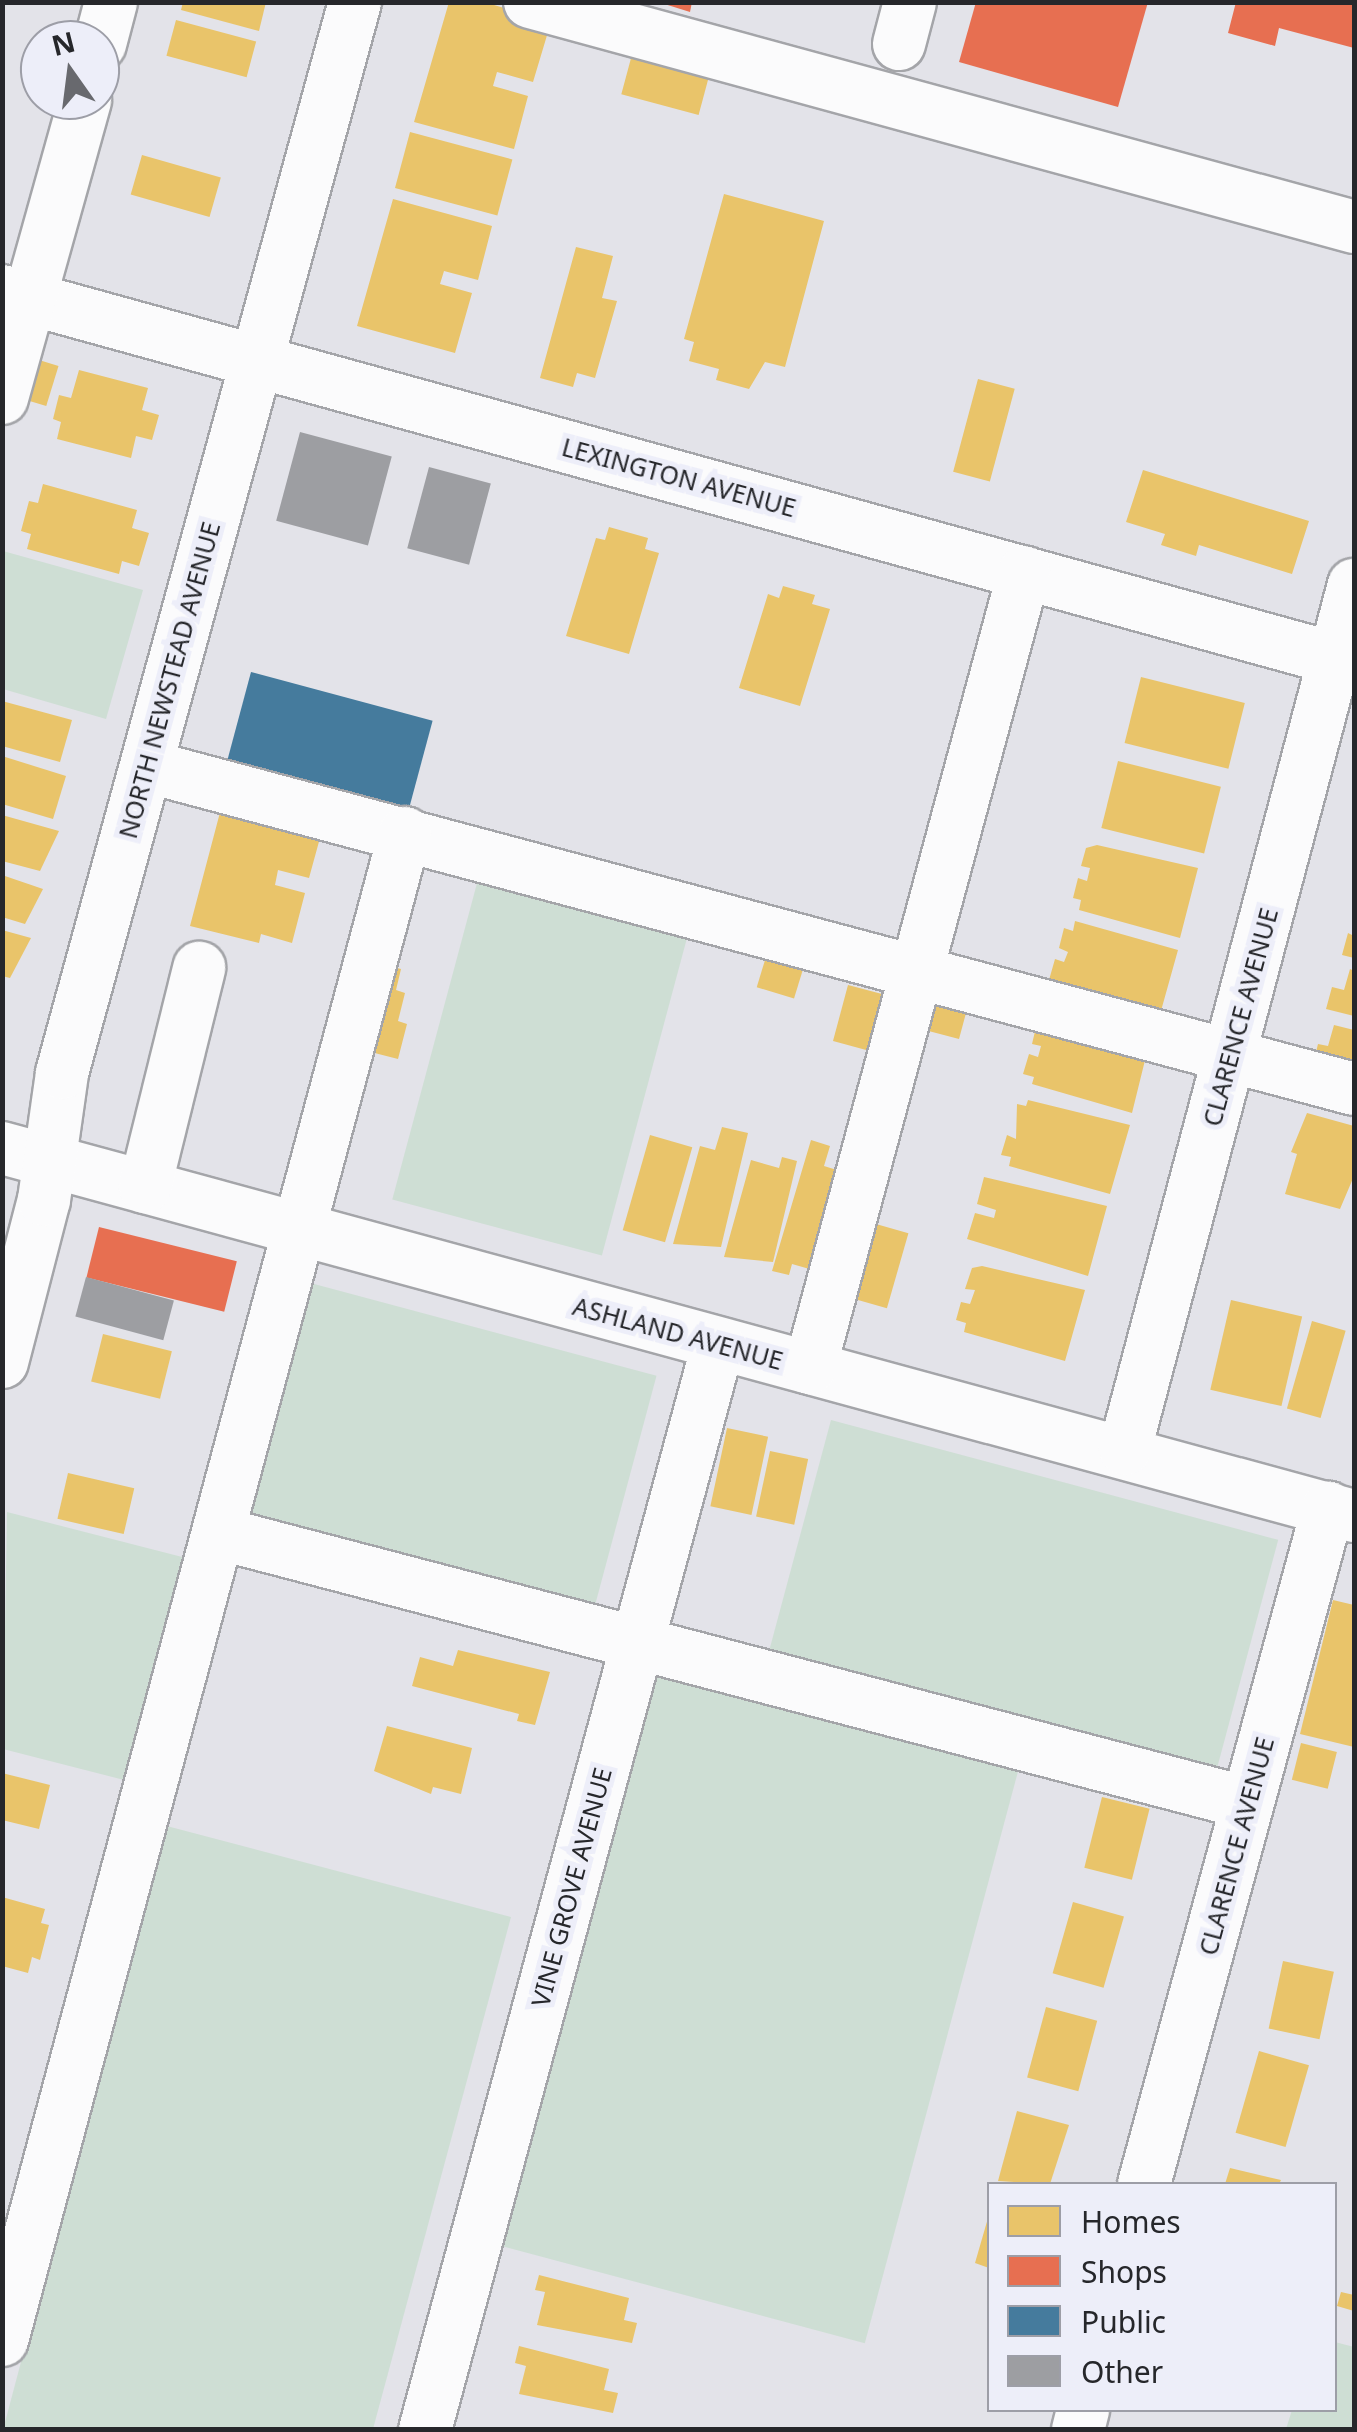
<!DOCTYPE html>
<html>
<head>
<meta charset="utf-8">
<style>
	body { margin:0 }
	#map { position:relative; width:1357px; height:2432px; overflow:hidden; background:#e3e3e9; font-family:"Noto Sans",sans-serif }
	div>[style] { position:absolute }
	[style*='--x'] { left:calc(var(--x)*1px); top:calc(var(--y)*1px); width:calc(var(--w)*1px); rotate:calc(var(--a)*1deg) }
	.green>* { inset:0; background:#ceded4; transform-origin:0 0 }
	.homes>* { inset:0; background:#e9c46a; transform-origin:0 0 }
	.shops>* { inset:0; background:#e76f51; transform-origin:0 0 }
	.public>* { inset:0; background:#457b9d; transform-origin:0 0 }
	.building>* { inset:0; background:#9d9ea2; transform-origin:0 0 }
	.roads { filter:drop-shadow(2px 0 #a4a5a9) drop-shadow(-2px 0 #a4a5a9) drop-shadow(0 2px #a4a5a9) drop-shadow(0 -2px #a4a5a9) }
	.minor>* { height:52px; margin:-26px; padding:0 26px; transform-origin:26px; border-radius:26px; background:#fbfbfc }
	span { translate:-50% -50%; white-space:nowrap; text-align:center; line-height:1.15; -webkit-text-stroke:10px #edeef9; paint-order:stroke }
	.street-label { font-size:25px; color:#26272b }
	.frame { position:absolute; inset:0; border:5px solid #26272b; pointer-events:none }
	.legend { position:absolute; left:987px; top:2182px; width:350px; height:230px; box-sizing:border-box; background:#edeef9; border:2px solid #9d9ea7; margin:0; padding:12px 18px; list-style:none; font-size:30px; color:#26272b }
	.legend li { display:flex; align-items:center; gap:20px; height:50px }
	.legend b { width:50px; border:2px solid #9d9ea7 }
	.north { position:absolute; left:20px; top:20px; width:100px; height:100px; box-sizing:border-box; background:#edeef9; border:2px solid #9d9ea7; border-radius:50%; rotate:346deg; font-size:28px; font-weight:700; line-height:40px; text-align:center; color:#26272b }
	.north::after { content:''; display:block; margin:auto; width:35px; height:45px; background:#68696e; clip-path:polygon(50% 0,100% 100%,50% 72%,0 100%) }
</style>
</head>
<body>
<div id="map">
	<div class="green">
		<i style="clip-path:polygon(3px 551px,143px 590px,106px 719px,3px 689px)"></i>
		<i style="left:480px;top:872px;width:217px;height:339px;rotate:15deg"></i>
		<i style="left:303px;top:1281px;width:366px;height:247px;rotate:15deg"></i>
		<i style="left:831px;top:1420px;width:463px;height:255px;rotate:15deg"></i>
		<i style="clip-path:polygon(7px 1512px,190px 1559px,132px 1782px,3px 1749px)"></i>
		<i style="left:656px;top:1662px;width:378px;height:604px;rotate:15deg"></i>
		<i style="clip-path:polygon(163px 1825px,511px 1917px,373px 2429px,3px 2430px)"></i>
		<i style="clip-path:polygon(1335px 2342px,1354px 2347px,1354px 2429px,1286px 2429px,1292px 2410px,1334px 2410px)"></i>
	</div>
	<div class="homes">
		<i style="clip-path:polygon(183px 2px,266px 2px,259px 31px,181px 10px)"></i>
		<i style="clip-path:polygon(449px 2px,484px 2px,551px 22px,533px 82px,497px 72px,493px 86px,528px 96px,514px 149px,414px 122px)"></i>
		<i style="left:176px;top:20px;width:83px;height:37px;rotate:15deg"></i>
		<i style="left:634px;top:47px;width:80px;height:49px;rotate:15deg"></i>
		<i style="left:410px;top:132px;width:106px;height:58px;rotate:15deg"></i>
		<i style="left:142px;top:155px;width:82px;height:41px;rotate:16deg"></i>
		<i style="clip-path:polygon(724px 194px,824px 221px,785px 367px,765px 362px,749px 389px,716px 380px,719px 369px,689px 361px,694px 342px,684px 339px)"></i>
		<i style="clip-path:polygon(393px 199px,492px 226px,478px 280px,444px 271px,440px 284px,472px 293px,455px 353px,357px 326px)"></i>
		<i style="clip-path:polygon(576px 247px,613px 256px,602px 298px,617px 301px,595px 378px,577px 373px,573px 387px,540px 378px)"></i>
		<i style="left:26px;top:356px;width:34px;height:42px;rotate:17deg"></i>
		<i style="clip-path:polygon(79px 370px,148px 388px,142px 410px,159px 415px,152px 440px,136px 436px,131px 458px,57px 439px,61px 422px,53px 419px,59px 395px,71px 398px)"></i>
		<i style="left:978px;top:379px;width:38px;height:96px;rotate:15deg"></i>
		<i style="clip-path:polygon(1143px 470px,1309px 521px,1292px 574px,1199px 545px,1196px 556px,1161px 545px,1165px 534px,1126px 522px)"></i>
		<i style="clip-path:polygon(43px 484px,137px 510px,132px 528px,149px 533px,139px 566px,122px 561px,119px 574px,27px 549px,31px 534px,21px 531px,29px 501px,38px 503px)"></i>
		<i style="clip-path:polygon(609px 527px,648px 538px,645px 549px,659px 553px,629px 654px,566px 636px,596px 538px,605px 540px)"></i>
		<i style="clip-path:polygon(783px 586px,815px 595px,812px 604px,830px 609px,800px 706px,739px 688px,768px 594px,779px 598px)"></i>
		<i style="left:1141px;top:677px;width:107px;height:68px;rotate:14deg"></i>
		<i style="clip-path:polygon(2px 701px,72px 720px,60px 762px,2px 746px)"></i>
		<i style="clip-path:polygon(2px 756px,66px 776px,53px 819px,2px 804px)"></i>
		<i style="left:1118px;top:761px;width:106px;height:69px;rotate:14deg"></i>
		<i style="clip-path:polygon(223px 801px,323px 827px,309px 878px,278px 870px,275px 885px,305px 893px,292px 943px,261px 934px,259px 943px,190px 926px)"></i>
		<i style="clip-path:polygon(2px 815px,59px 831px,40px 871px,2px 861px)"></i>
		<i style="clip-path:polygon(1097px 845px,1198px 868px,1180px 938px,1079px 910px,1081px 900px,1073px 898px,1078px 878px,1087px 881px,1090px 868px,1081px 866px,1086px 848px)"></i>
		<i style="clip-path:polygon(2px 875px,43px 889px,25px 924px,2px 917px)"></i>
		<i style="clip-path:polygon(1075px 921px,1178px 950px,1159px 1018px,1049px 980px,1055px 959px,1064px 962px,1068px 952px,1059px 948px,1064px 928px,1073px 931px)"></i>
		<i style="clip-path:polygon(2px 930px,31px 938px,10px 978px,2px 976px)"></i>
		<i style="clip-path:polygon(1348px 933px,1354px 936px,1354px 958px,1342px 955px)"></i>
		<i style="left:769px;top:947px;width:39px;height:42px;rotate:17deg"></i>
		<i style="clip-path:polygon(382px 964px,401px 969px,396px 990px,405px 993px,398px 1021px,407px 1024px,398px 1059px,359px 1049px)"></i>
		<i style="clip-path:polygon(1350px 969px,1354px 971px,1354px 1016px,1326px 1009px,1332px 987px,1344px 990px)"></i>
		<i style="left:848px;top:985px;width:41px;height:58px;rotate:15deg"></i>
		<i style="clip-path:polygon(919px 999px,969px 1002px,959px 1039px,921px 1029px)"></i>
		<i style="clip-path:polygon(1037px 1023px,1149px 1044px,1132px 1113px,1032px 1084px,1034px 1077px,1023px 1074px,1029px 1054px,1038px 1057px,1041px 1046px,1032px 1044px)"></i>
		<i style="clip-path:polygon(1334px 1025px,1354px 1030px,1354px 1075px,1313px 1064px,1318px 1044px,1328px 1046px)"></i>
		<i style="clip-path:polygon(1028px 1100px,1130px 1125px,1110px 1194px,1009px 1166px,1011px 1157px,1001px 1155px,1007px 1135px,1016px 1139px,1017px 1104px,1026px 1106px)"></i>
		<i style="clip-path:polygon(1307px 1113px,1354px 1126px,1354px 1176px,1340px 1209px,1285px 1194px,1297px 1154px,1291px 1152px)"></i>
		<i style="clip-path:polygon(722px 1127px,748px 1133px,721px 1247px,673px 1244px,700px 1146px,715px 1150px)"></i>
		<i style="left:650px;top:1135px;width:44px;height:99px;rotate:16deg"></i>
		<i style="clip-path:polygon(811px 1140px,830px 1146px,824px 1166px,840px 1171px,813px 1270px,792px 1264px,789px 1275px,772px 1271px)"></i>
		<i style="clip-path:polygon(782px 1157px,797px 1161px,773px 1262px,724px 1257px,751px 1160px,779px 1168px)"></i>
		<i style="clip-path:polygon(984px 1177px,1107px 1206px,1088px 1276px,967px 1239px,975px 1213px,994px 1218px,996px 1210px,977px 1204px)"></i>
		<i style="left:869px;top:1222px;width:41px;height:78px;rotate:16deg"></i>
		<i style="clip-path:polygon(982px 1266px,1085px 1290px,1065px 1361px,964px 1332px,966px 1323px,956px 1320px,961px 1302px,970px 1304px,975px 1290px,965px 1289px,972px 1268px)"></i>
		<i style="left:1231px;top:1300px;width:73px;height:92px;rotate:13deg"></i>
		<i style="left:1312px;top:1321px;width:35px;height:91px;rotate:16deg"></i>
		<i style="left:103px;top:1334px;width:71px;height:49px;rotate:14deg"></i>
		<i style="left:727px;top:1428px;width:42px;height:80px;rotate:12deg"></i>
		<i style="left:770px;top:1451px;width:39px;height:67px;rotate:12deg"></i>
		<i style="left:68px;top:1473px;width:68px;height:47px;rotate:13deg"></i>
		<i style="clip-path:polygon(1333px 1600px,1354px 1605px,1354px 1747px,1300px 1734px)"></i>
		<i style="clip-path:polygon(458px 1650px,550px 1672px,535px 1725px,517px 1721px,519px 1714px,412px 1686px,420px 1657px,453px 1666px)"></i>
		<i style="clip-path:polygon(387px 1726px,472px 1748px,461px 1794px,433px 1787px,431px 1794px,374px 1771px)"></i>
		<i style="left:1301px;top:1743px;width:37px;height:38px;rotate:14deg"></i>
		<i style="clip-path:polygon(2px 1773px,50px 1785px,39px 1829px,2px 1820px)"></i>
		<i style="left:1102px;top:1797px;width:49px;height:73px;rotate:14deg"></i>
		<i style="clip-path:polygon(2px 1897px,45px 1909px,41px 1923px,49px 1925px,40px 1960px,32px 1957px,28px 1973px,2px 1966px)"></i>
		<i style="left:1073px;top:1902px;width:53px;height:74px;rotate:16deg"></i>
		<i style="left:1283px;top:1961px;width:52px;height:69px;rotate:12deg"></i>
		<i style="left:1046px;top:2007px;width:53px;height:73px;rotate:15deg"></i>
		<i style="left:1259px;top:2051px;width:52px;height:85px;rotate:16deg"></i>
		<i style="clip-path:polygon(1017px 2111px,1069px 2125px,1050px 2184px,998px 2181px)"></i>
		<i style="clip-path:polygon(1230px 2168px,1281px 2180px,1279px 2184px,1225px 2184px)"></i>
		<i style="clip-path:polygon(988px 2218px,989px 2218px,989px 2268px,975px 2263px)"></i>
		<i style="clip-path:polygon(539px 2275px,629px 2298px,624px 2320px,637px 2323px,632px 2343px,537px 2325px,545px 2292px,535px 2290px)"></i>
		<i style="clip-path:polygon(1341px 2292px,1354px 2295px,1354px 2311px,1337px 2306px)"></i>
		<i style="clip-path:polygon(519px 2346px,609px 2369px,604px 2390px,618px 2393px,613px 2413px,519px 2394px,526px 2366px,515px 2363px)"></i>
	</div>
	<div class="shops">
		<i style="clip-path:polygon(658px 2px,692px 2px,690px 12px)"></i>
		<i style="clip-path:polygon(976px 2px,1148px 2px,1118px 107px,959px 62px)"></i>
		<i style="clip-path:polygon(1236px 2px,1354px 2px,1354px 48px,1279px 28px,1275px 46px,1228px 33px)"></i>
		<i style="left:99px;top:1227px;width:142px;height:52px;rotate:14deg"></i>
	</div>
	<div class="public">
		<i style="left:251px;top:672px;width:188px;height:98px;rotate:15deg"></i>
	</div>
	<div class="building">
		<i style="left:300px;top:432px;width:95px;height:92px;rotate:15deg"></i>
		<i style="left:429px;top:467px;width:64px;height:84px;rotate:15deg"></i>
		<i style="left:86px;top:1277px;width:91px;height:41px;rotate:15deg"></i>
	</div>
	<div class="roads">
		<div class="minor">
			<i style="--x:530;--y:2;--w:854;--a:15.27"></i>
			<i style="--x:100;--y:44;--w:43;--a:-75.3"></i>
			<i style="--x:899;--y:44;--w:43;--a:-75.3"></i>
			<i style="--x:2;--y:291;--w:1403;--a:15.42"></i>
			<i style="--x:2;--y:398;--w:309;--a:-74.4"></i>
			<i style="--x:146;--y:766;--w:1250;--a:14.97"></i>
			<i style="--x:2;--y:1148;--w:1401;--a:15.23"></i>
			<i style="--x:145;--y:1187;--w:226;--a:-76.1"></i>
			<i style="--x:2;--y:1362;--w:167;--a:-75.5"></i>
			<i style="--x:44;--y:1200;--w:128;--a:-81.9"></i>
			<i style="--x:62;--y:1073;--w:1110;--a:-74.7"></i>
			<i style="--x:810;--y:1368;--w:824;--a:-74.95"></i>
			<i style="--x:1125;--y:1449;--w:894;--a:-75.16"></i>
			<i style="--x:218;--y:1533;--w:1064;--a:14.7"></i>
			<i style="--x:1144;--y:2184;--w:701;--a:-74.77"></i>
			<i style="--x:2;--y:2340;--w:1560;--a:-75.03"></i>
			<i style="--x:425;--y:2430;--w:1124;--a:-74.89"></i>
			<i style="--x:1078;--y:2430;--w:21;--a:-76"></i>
		</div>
	</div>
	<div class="street-label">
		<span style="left:679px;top:477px;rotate:15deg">LEXINGTON AVENUE</span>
		<span style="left:169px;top:680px;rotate:-75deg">NORTH NEWSTEAD AVENUE</span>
		<span style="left:1240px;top:1017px;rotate:-75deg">CLARENCE AVENUE</span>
		<span style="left:678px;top:1333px;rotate:15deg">ASHLAND AVENUE</span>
		<span style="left:1236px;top:1846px;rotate:-75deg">CLARENCE AVENUE</span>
		<span style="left:571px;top:1887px;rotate:-75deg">VINE GROVE AVENUE</span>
	</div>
	<div class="frame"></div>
	<ul class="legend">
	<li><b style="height:28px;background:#e9c46a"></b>Homes</li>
	<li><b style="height:28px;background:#e76f51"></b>Shops</li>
	<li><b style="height:28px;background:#457b9d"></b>Public</li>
	<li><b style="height:28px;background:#9d9ea2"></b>Other</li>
	</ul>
	<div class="north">N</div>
</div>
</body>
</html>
